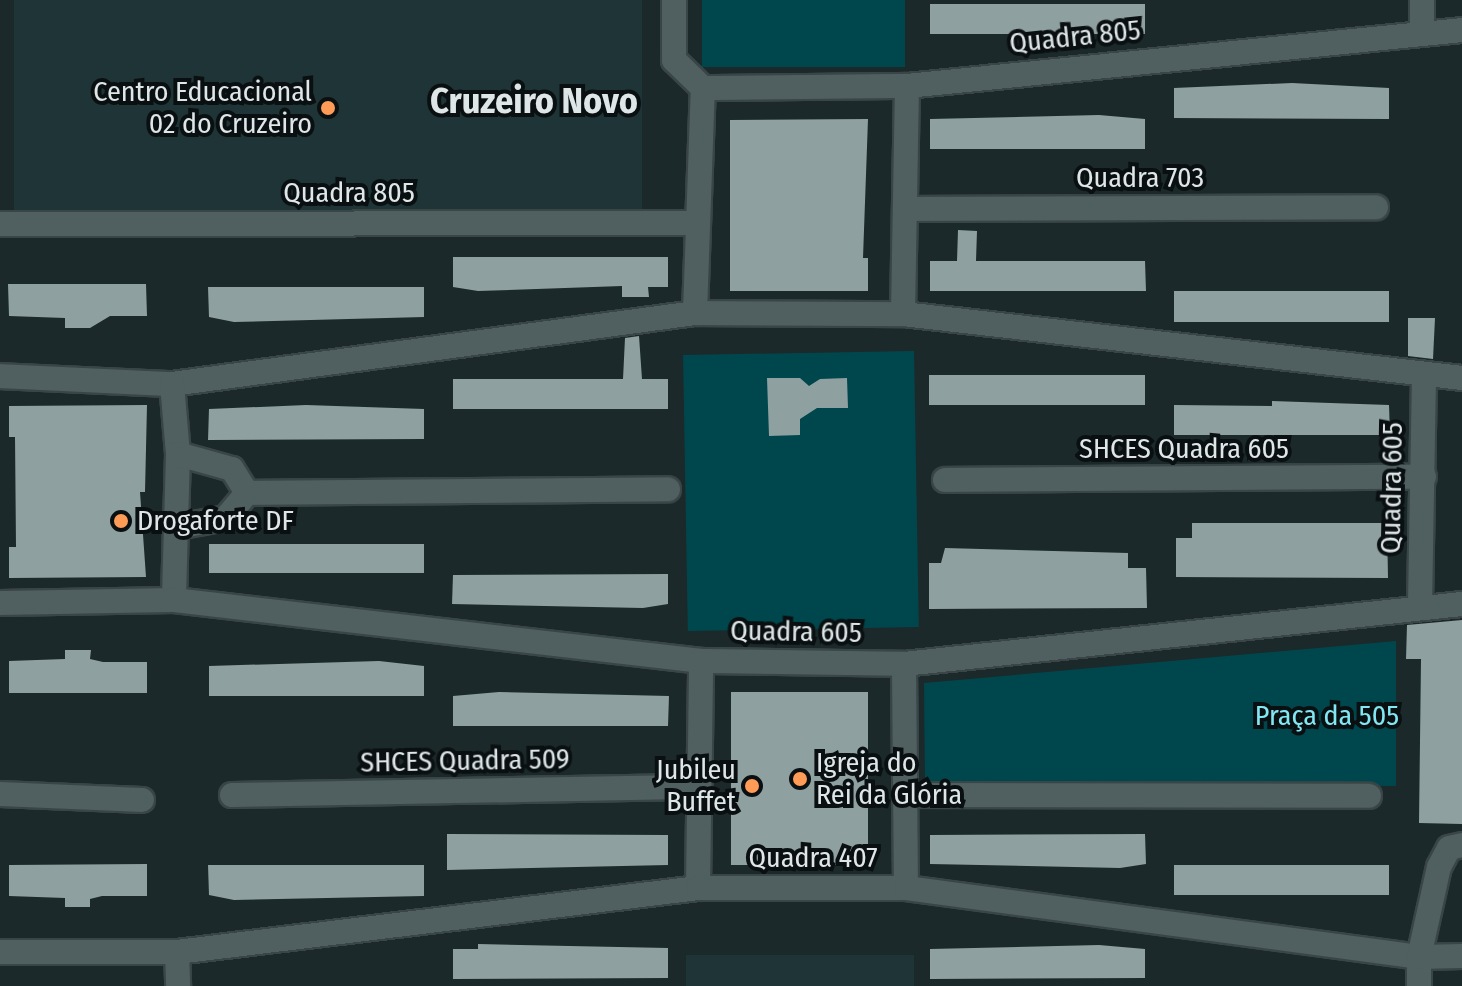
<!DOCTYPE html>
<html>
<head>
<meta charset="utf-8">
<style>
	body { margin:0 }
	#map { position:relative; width:1462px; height:986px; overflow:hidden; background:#1b292a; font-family:"Fira Sans Condensed",sans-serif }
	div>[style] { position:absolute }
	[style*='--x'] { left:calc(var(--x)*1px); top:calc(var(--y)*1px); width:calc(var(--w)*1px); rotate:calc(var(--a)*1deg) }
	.built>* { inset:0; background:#1e3436; transform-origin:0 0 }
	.green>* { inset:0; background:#00474d; transform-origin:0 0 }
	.building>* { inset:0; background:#8fa0a1; transform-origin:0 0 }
	.roads { filter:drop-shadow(2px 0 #394546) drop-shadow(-2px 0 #394546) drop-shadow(0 2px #394546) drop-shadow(0 -2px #394546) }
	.minor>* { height:24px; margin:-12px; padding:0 12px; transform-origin:12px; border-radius:12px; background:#505f60 }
	.dots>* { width:22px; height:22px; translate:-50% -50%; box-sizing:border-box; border:4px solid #0a1011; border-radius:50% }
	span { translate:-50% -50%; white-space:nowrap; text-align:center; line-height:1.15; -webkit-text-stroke:8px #0a1011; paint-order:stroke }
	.street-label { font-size:28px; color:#dee6e7 }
	.poi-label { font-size:28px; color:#dee6e7 }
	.right { translate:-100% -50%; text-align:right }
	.left { translate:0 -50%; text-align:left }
	.park-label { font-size:28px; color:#81e8f3 }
	.district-label { font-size:36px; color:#dee6e7; font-weight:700 }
</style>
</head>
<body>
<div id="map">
	<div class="built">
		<i style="left:14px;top:0;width:628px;height:218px"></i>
		<i style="left:914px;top:955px;width:31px;height:228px;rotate:90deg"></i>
	</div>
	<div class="green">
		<i style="left:702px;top:0;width:203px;height:67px"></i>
		<i style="left:914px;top:351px;width:276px;height:231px;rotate:89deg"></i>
		<i style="clip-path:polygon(1396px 641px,1396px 786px,925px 782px,924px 683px)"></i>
	</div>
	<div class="building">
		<i style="left:930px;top:4px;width:215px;height:30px"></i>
		<i style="clip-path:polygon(1292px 83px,1389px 88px,1389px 119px,1174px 118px,1174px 88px)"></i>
		<i style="clip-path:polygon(1099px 115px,1145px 119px,1145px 149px,930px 149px,930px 119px)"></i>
		<i style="clip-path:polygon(868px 119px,863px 258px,868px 258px,868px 291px,730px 291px,730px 120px)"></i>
		<i style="clip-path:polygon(958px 230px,977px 231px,976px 261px,1145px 261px,1146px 291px,930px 291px,930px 261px,957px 261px)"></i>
		<i style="clip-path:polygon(453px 257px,668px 257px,668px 287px,648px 287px,649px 297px,622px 297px,622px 286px,478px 291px,453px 287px)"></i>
		<i style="clip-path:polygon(8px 284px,146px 284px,147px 316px,110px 316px,90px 328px,65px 328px,65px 318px,9px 316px)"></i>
		<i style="clip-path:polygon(208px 287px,424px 287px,424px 317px,234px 322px,209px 317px)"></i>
		<i style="left:1174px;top:291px;width:215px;height:31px"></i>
		<i style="clip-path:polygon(1408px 318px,1435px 318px,1433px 359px,1408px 356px)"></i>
		<i style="clip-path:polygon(639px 336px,642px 379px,668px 379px,668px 409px,453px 409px,453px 379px,623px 379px,625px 338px)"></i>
		<i style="left:929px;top:375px;width:216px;height:30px"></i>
		<i style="clip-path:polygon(767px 378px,800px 378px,809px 386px,820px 379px,847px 378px,848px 408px,817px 408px,800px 419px,800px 435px,769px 436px)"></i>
		<i style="clip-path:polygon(1272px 401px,1389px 405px,1390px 435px,1174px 435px,1174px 405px,1272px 406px)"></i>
		<i style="clip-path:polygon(147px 405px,145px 492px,140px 492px,146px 577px,9px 578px,9px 547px,16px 547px,15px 437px,9px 437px,9px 406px)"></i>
		<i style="clip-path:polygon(306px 405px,424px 409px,424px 439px,208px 440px,209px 409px)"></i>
		<i style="clip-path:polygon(1192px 523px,1387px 523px,1388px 578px,1176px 577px,1176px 538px,1192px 538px)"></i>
		<i style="left:424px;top:544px;width:29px;height:215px;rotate:90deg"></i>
		<i style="clip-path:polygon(945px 548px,1128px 553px,1128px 568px,1146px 568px,1147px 608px,929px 609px,929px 563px,941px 563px)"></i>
		<i style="clip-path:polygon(668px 574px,668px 604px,643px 608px,452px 604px,453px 575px)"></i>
		<i style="clip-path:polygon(1462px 620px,1462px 824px,1419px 823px,1421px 659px,1406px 659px,1407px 625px)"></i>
		<i style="clip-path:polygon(65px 650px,91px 650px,90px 659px,103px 662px,147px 662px,147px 693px,9px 693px,9px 661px,65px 659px)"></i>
		<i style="clip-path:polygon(379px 661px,424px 666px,424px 696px,209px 696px,209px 666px)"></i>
		<i style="clip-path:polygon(499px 692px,669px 696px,668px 726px,453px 726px,453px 696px)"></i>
		<i style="left:731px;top:692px;width:137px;height:173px"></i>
		<i style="clip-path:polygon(447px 834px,668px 835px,668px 865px,447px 870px)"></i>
		<i style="clip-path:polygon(1145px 834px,1146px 864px,1120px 868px,930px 864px,930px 835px)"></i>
		<i style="clip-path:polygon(147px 864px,147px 896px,102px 896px,90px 899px,90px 907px,65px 907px,65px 898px,9px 896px,9px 865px)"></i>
		<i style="clip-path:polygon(208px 865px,424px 865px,424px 896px,234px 900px,209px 895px)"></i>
		<i style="left:1174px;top:865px;width:215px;height:30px"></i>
		<i style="clip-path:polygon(478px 944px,668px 948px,668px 978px,453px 979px,453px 949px,478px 949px)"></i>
		<i style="clip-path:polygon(1099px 945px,1145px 949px,1145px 978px,930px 979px,930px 949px)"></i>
	</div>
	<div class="roads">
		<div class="minor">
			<i style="--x:674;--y:0;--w:60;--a:90"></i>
			<i style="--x:674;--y:60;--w:40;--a:44"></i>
			<i style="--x:703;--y:88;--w:204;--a:-0.6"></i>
			<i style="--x:907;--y:86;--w:558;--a:-5.76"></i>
			<i style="--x:1422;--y:0;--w:30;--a:90"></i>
			<i style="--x:905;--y:209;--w:471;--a:-0.2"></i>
			<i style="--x:0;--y:224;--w:698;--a:-0.08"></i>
			<i style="--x:695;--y:313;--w:225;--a:-88"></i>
			<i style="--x:903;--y:314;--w:228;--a:-89"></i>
			<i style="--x:0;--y:376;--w:172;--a:2.7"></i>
			<i style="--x:172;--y:384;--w:528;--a:-7.73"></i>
			<i style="--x:695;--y:313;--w:208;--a:0.3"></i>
			<i style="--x:903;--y:314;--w:563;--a:6.53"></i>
			<i style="--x:172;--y:384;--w:70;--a:85.1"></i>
			<i style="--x:178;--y:454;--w:146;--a:91.6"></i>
			<i style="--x:178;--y:454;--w:56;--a:15.5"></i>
			<i style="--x:232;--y:469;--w:28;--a:58"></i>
			<i style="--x:945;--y:480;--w:479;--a:-0.4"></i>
			<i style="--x:247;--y:493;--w:421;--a:-0.5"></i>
			<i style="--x:177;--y:527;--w:50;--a:-10.4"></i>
			<i style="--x:226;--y:518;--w:33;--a:-50"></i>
			<i style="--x:0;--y:603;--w:174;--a:-1"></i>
			<i style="--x:174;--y:600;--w:531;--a:6.6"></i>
			<i style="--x:701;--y:661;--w:203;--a:0.8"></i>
			<i style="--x:904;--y:664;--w:561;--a:-6.14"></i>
			<i style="--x:1420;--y:605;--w:228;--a:-89"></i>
			<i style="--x:904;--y:664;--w:224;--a:89.5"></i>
			<i style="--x:0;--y:794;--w:142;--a:2.4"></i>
			<i style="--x:232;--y:795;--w:466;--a:-1"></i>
			<i style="--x:908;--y:795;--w:461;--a:0.1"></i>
			<i style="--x:698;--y:888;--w:227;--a:-89.2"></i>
			<i style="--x:0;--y:952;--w:177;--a:0"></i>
			<i style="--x:177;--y:952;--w:525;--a:-7"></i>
			<i style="--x:698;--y:888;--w:208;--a:0"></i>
			<i style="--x:906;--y:888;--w:518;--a:7.66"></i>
			<i style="--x:1419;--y:957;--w:43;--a:-1.3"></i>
			<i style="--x:177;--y:952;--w:34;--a:88"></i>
			<i style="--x:1419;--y:986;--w:29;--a:-90"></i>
			<i style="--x:1419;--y:957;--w:92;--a:-77.5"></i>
			<i style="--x:1439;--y:867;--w:21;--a:-62"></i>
			<i style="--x:1449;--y:848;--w:13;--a:-13"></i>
		</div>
	</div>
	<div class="dots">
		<i style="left:328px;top:108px;background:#fe9c57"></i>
		<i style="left:121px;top:521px;background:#fe9c57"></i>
		<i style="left:800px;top:779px;background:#fe9c57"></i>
		<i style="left:752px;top:786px;background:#fe9c57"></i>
	</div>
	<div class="street-label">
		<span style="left:1075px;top:37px;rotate:-6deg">Quadra 805</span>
		<span style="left:1140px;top:178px">Quadra 703</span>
		<span style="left:349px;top:193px">Quadra 805</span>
		<span style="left:1184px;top:449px">SHCES Quadra 605</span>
		<span style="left:1392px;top:488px;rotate:-89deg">Quadra 605</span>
		<span style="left:796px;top:632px;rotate:1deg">Quadra 605</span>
		<span style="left:465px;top:761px;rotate:-1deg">SHCES Quadra 509</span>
		<span style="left:813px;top:858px">Quadra 407</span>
	</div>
	<div class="poi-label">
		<span class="right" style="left:312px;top:108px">Centro Educacional<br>02 do Cruzeiro</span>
		<span class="left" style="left:137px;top:521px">Drogaforte DF</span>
		<span class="left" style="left:816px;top:779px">Igreja do<br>Rei da Glória</span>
		<span class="right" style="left:736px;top:786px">Jubileu<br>Buffet</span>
	</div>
	<div class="park-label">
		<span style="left:1327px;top:716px">Praça da 505</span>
	</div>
	<div class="district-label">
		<span style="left:534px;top:102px">Cruzeiro Novo</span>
	</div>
</div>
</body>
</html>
